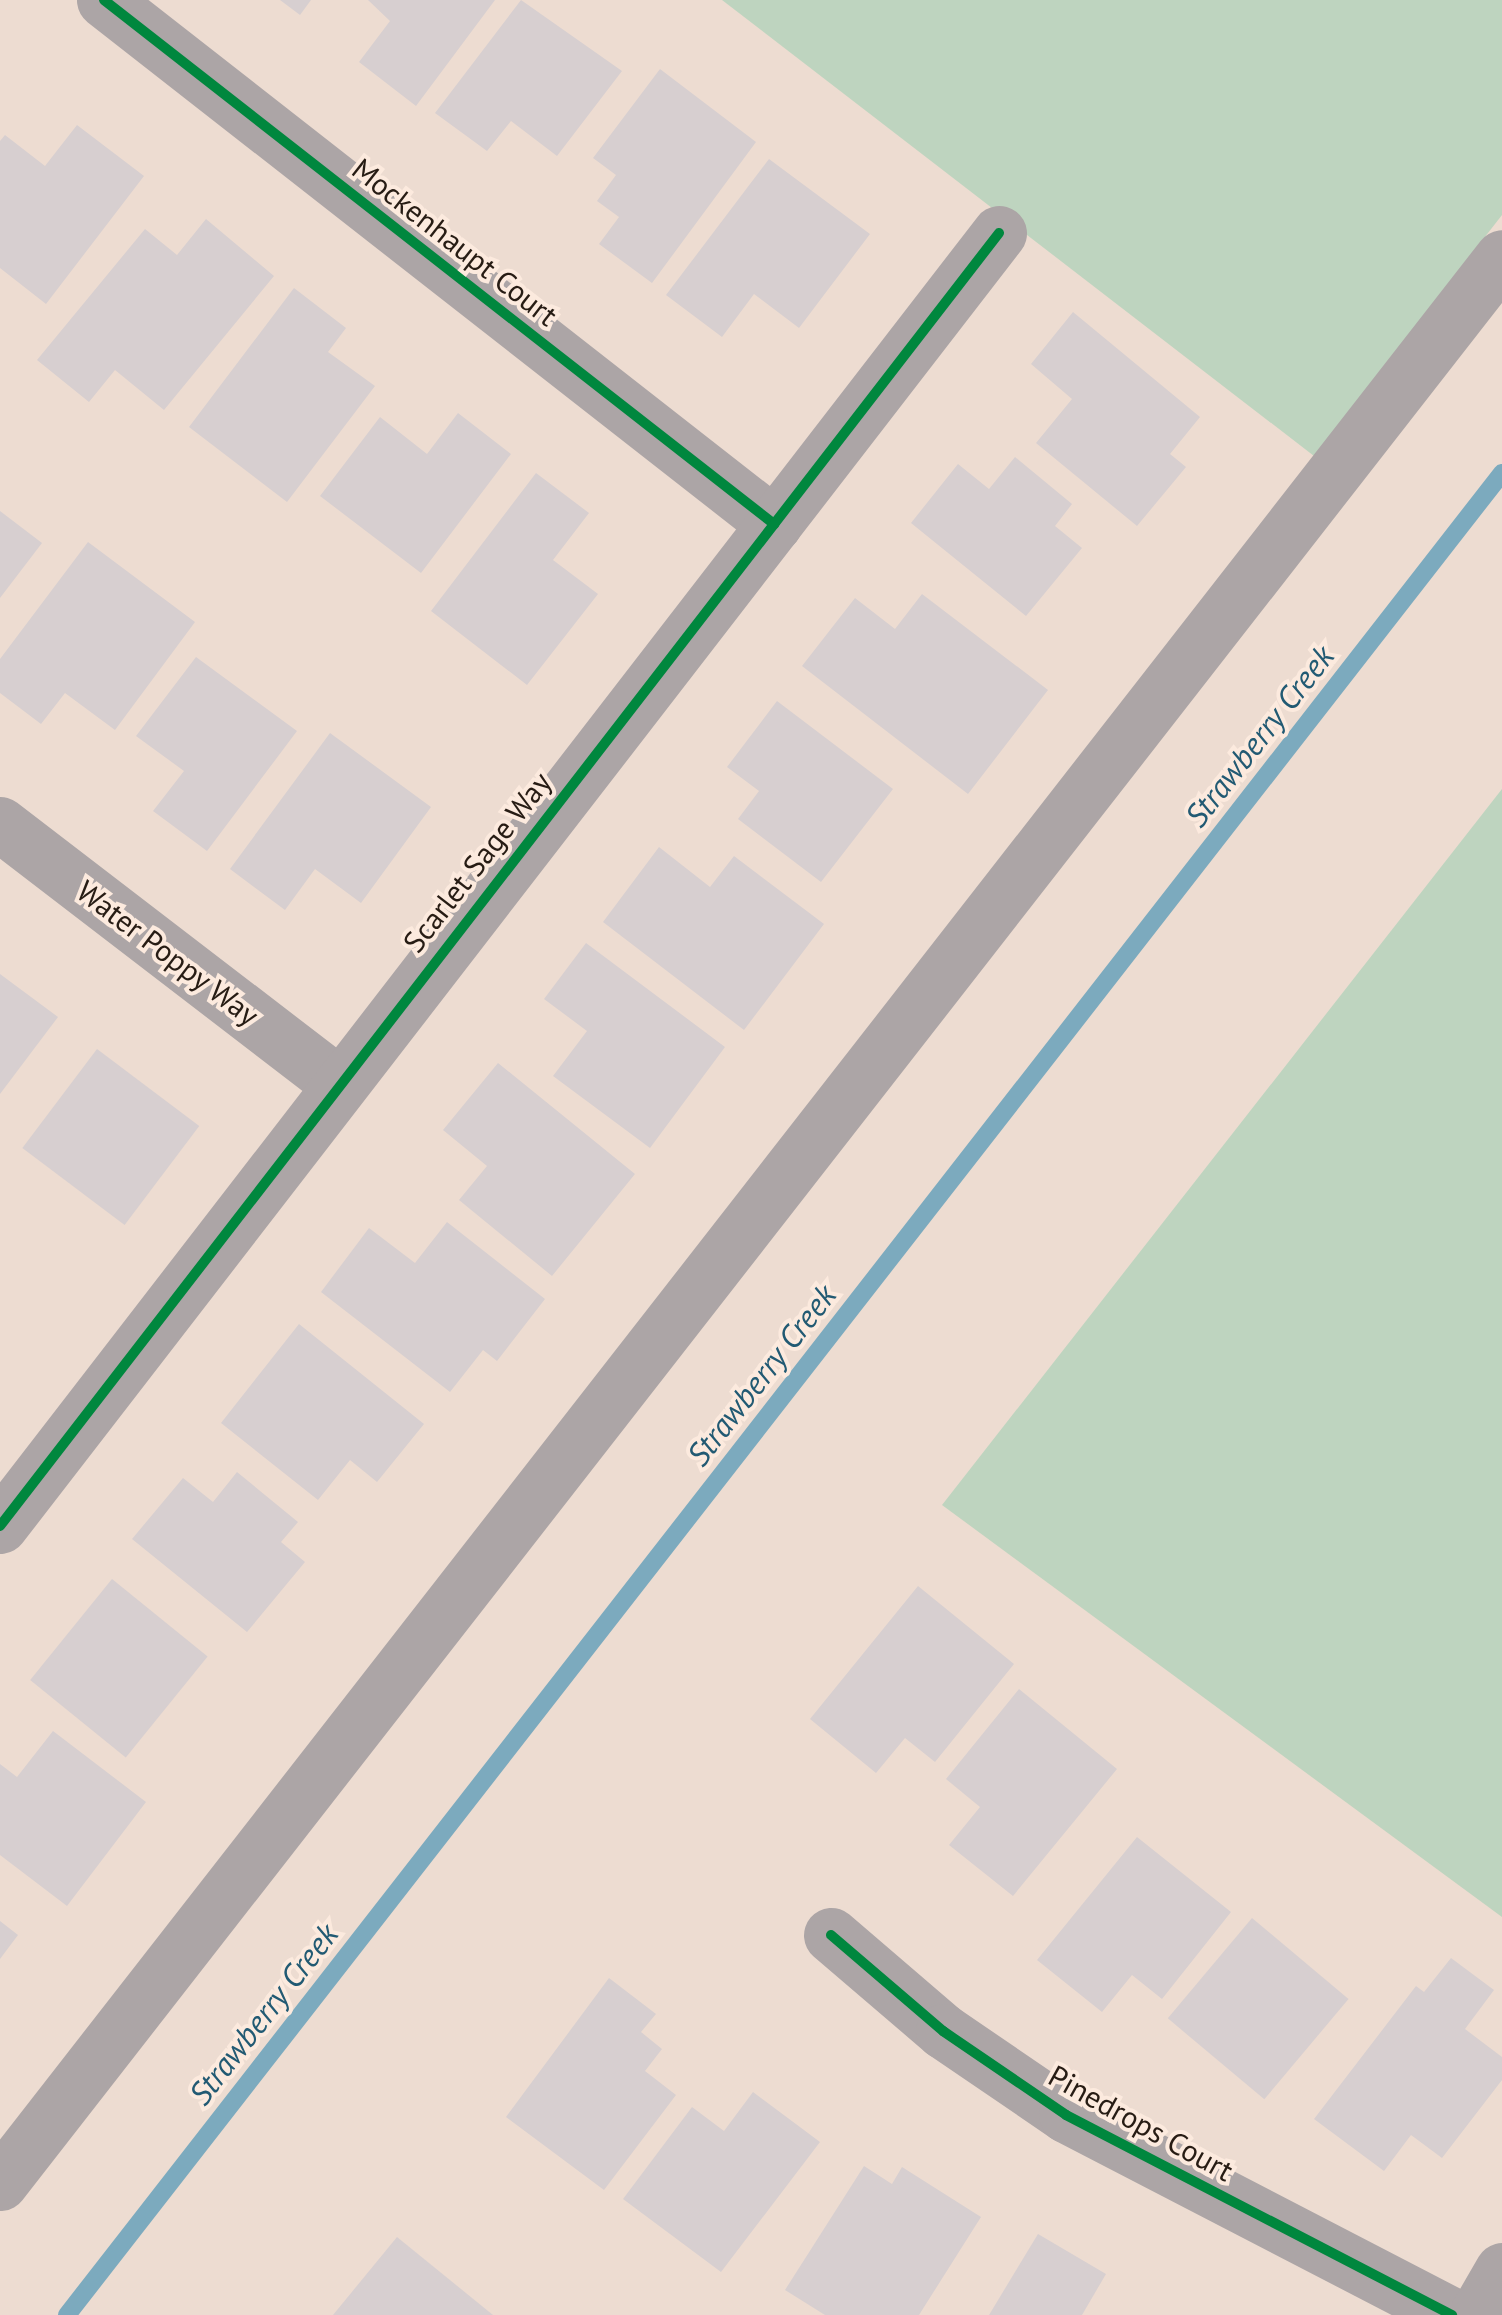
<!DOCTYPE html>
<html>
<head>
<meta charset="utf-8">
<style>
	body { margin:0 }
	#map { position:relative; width:1502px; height:2315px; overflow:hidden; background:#eddcd1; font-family:"PT Sans",sans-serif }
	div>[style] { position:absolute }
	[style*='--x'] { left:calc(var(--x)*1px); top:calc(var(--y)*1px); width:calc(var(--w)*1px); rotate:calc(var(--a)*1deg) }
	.green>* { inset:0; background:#bed4bf }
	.stream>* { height:18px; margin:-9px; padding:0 9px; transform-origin:9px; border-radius:9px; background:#7caabe }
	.building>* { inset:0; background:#d7cfd0; transform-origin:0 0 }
	.minor>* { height:55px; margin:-27.5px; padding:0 27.5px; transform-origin:27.5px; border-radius:27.5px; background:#aca5a6 }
	.cycleway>* { height:10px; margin:-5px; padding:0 5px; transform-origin:5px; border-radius:5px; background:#00873e }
	span { translate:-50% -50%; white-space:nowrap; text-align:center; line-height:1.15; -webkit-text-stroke:8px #fceade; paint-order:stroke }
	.street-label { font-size:30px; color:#271c14 }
	.water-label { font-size:32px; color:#225a73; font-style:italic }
</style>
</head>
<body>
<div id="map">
	<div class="green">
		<i style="clip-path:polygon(722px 0,1502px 0,1502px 215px,1314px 456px)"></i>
		<i style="clip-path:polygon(1502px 789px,1502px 1917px,942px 1505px)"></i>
	</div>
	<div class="stream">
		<i style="--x:67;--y:2315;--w:2335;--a:-52.08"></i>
	</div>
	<div class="building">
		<i style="clip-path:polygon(280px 0,311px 0,300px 15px)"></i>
		<i style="clip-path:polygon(368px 0,495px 0,416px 106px,359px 62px,390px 21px)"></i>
		<i style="clip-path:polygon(521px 0,622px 71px,557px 156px,511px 121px,487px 151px,435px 113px)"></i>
		<i style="clip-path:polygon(660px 69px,756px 142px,652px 283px,599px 244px,619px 217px,597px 201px,616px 175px,593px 158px)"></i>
		<i style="clip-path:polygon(77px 125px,144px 176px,46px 304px,0 268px,0 141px,5px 135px,45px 166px)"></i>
		<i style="clip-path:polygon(769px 159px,870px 234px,799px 328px,754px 294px,722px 337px,666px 295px)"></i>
		<i style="clip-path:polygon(206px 219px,274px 276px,164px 410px,115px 370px,89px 402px,37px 360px,145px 229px,177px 255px)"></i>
		<i style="clip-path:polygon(294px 288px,346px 328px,328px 352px,375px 386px,287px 502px,189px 427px)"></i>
		<i style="clip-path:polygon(1073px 312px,1200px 417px,1170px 454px,1186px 467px,1137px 526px,1036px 443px,1072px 399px,1031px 364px)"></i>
		<i style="clip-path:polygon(458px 413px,511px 454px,421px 573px,320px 496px,380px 417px,427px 454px)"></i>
		<i style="clip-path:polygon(1015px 457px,1072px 504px,1055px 526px,1082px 548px,1026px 616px,911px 523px,958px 464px,989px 489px)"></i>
		<i style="clip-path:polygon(536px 473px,589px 513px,553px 560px,598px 594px,527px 685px,431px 611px)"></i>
		<i style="clip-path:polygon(0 511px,42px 543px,0 598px)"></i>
		<i style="clip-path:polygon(88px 542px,195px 622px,115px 730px,65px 693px,41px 724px,0 693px,0 659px)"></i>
		<i style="clip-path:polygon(922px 594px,1048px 690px,968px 794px,802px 666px,855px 598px,895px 629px)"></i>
		<i style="clip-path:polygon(196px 657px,297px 731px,207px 851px,153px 811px,184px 771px,136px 736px)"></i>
		<i style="clip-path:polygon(777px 701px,893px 789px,821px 882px,738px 819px,759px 791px,727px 767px)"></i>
		<i style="clip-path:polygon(330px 733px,431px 807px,361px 903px,315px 869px,285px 910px,230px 869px)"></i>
		<i style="clip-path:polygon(659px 847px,710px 887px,734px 856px,824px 924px,744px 1030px,603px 922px)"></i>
		<i style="clip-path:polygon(586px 943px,725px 1047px,650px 1148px,553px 1076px,587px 1031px,544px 999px)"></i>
		<i style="clip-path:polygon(0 974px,58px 1017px,0 1094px)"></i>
		<i style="left:97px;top:1049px;width:128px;height:124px;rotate:37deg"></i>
		<i style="clip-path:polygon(498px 1063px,635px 1174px,552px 1276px,459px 1200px,487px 1166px,443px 1130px)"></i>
		<i style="clip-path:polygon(447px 1222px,545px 1299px,497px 1361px,483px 1350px,450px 1392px,321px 1292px,369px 1228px,415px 1263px)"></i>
		<i style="clip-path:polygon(299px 1324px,424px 1424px,377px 1482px,350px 1460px,318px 1500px,221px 1423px)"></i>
		<i style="clip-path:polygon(237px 1472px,298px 1522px,281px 1542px,305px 1562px,247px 1632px,132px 1539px,183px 1478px,213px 1502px)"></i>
		<i style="left:112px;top:1579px;width:123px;height:130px;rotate:39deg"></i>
		<i style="clip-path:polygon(918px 1586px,1014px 1664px,935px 1762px,905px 1738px,876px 1773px,810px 1719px)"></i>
		<i style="clip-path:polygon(1019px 1689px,1117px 1769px,1013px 1896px,949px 1845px,980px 1807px,946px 1779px)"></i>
		<i style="clip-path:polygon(53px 1731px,146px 1802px,67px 1906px,0 1855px,0 1764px,17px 1777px)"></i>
		<i style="clip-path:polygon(1137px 1837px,1231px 1912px,1162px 1999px,1132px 1975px,1102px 2012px,1037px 1960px)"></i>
		<i style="left:1252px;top:1918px;width:126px;height:131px;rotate:40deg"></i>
		<i style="clip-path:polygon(0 1921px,18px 1935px,0 1959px)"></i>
		<i style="clip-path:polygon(1451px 1958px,1494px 1990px,1465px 2029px,1502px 2057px,1502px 2080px,1442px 2158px,1411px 2135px,1384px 2171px,1314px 2119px,1416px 1986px,1424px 1992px)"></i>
		<i style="clip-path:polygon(609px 1978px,656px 2014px,641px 2032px,662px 2049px,645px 2071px,676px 2095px,604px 2190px,506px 2117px)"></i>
		<i style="clip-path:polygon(753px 2092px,820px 2142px,721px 2272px,623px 2199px,692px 2107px,724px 2131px)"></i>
		<i style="clip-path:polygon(864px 2166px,892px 2184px,902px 2167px,981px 2217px,919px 2315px,825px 2315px,785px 2290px)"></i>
		<i style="clip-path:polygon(1038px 2234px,1106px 2274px,1082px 2315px,989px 2315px)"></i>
		<i style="clip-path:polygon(397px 2237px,493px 2315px,333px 2315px)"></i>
	</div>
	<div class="minor">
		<i style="--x:104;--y:0;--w:851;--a:38.03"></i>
		<i style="--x:0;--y:824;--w:424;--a:37.5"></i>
		<i style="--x:0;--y:1526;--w:1634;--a:-52.31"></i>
		<i style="--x:831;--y:1935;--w:148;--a:40.6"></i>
		<i style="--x:943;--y:2031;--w:149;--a:34.3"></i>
		<i style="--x:1066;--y:2115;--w:435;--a:27.4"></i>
		<i style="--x:0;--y:2183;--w:2442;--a:-52.05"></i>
		<i style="--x:1476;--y:2315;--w:52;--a:-60"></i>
	</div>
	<div class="cycleway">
		<i style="--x:104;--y:0;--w:851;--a:38.03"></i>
		<i style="--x:0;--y:1526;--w:1634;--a:-52.31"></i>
		<i style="--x:831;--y:1935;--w:148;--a:40.6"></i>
		<i style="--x:943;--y:2031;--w:149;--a:34.3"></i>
		<i style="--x:1066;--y:2115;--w:435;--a:27.4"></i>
	</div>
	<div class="street-label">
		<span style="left:455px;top:242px;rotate:38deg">Mockenhaupt Court</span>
		<span style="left:477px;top:862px;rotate:-52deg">Scarlet Sage Way</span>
		<span style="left:168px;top:953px;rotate:37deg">Water Poppy Way</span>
		<span style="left:1141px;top:2123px;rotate:29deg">Pinedrops Court</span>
	</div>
	<div class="water-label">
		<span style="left:1259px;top:736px;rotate:-52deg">Strawberry Creek</span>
		<span style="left:761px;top:1375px;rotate:-52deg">Strawberry Creek</span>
		<span style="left:263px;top:2014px;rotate:-52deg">Strawberry Creek</span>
	</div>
</div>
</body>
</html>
